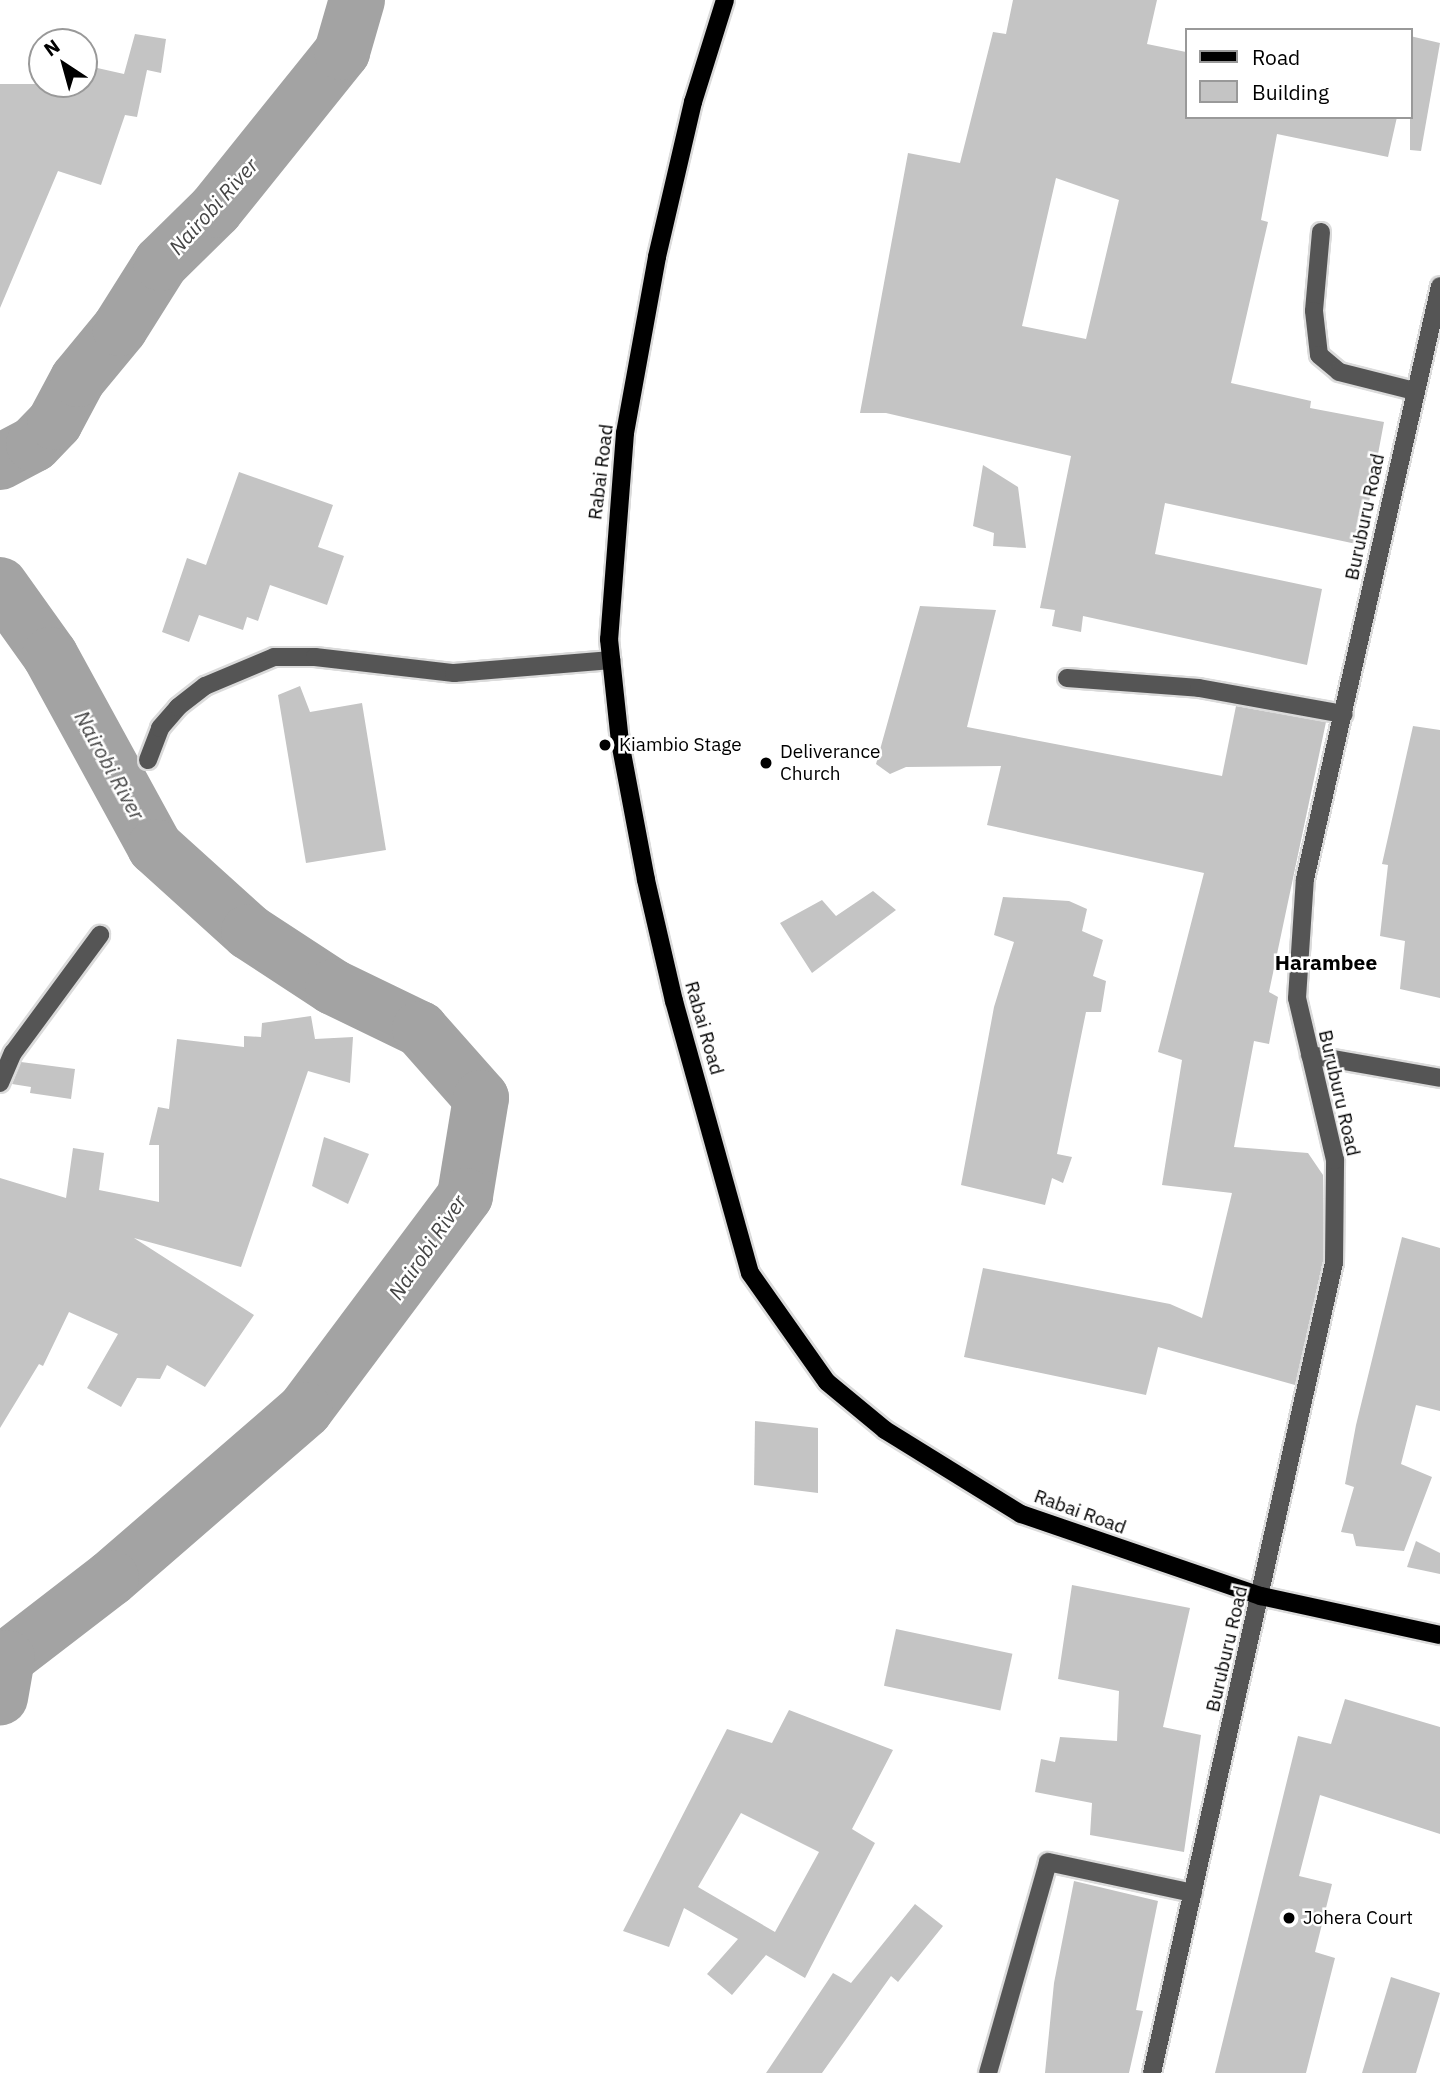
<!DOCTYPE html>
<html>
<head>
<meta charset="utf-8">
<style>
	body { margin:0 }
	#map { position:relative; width:1440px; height:2073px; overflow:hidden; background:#fff; font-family:"IBM Plex Sans",sans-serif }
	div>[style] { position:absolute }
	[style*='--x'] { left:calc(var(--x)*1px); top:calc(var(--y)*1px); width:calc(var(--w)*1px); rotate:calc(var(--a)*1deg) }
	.river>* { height:56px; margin:-28px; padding:0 28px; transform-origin:28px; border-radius:28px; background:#a3a3a3 }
	.building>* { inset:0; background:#c4c4c4; transform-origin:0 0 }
	.roads { filter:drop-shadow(2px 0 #dbdbdb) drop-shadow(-2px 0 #dbdbdb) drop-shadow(0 2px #dbdbdb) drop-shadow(0 -2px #dbdbdb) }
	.minor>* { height:18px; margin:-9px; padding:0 9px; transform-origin:9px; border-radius:9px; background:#555 }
	.major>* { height:18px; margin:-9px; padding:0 9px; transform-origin:9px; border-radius:9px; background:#000 }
	.dots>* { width:19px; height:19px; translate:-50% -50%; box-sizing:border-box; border:4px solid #fff; border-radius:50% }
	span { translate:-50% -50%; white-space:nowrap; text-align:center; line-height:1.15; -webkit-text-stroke:5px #fff; paint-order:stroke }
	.street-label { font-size:19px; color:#000 }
	.poi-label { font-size:19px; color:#000 }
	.left { translate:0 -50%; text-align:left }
	.water-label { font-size:21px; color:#444; font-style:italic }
	.neighbourhood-label { font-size:21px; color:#000; font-weight:700 }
	.legend { position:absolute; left:1185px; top:28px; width:228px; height:91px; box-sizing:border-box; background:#fff; border:2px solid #999; margin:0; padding:9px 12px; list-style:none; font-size:21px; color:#000 }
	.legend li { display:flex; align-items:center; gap:14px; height:35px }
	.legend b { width:35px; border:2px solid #999 }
	.north { position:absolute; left:28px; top:28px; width:70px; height:70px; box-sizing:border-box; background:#fff; border:2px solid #999; border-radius:50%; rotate:324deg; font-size:19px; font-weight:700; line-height:28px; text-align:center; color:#000 }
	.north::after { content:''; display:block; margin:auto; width:24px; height:32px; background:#000; clip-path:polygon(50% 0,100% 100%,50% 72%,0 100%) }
</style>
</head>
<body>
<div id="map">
	<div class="river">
		<i style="--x:0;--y:462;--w:38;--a:-28"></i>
		<i style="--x:34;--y:444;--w:30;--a:-46"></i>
		<i style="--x:55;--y:422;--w:49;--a:-61.9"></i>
		<i style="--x:78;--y:379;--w:66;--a:-50.5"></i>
		<i style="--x:120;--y:328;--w:77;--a:-57.8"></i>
		<i style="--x:161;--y:263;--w:76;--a:-44.5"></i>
		<i style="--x:215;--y:210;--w:203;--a:-51.2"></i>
		<i style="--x:342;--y:52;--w:54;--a:-73.9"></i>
		<i style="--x:0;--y:585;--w:86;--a:54.5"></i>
		<i style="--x:50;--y:655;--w:219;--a:61.3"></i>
		<i style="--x:155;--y:847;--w:127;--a:42.1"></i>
		<i style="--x:249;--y:932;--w:100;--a:33.2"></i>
		<i style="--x:333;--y:987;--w:97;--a:25.8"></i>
		<i style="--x:420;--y:1029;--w:92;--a:48.5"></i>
		<i style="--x:481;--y:1098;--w:99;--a:99.3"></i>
		<i style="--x:465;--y:1196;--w:267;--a:126.8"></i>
		<i style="--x:305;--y:1410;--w:257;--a:139.1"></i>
		<i style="--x:111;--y:1578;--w:131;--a:142.4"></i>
		<i style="--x:7;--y:1658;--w:40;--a:100"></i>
	</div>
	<div class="building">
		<i style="clip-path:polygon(evenodd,1013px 0,1157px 0,1147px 44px,1186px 52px,1186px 117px,1397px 117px,1388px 157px,1277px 134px,1261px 220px,1268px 222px,1231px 383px,1311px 401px,1310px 408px,1384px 422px,1361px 545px,1165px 503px,1155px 554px,1322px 589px,1307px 665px,1083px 616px,1081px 632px,1052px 626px,1055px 610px,1040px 608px,1071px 456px,886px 413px,860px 413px,908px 153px,960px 163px,993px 32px,1006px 34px,1013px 0,1056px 178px,1119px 200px,1086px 339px,1022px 326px,1056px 178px)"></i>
		<i style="clip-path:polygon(135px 34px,166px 39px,161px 73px,147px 70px,137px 117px,125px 115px,101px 185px,58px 171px,0 308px,0 84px,84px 84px,84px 65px,124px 74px)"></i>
		<i style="clip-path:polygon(1410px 36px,1440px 43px,1421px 151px,1410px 150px)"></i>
		<i style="clip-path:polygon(983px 465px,1018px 487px,1026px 548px,993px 546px,994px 533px,973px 526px)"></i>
		<i style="clip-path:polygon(239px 472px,333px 505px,318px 547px,344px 556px,327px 605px,270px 585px,258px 621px,247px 617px,243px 630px,199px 615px,189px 642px,162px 632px,187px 558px,206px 565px)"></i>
		<i style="clip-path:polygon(920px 606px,996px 610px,967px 727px,1222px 776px,1236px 706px,1326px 722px,1269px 992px,1278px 997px,1269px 1044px,1254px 1041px,1234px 1147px,1308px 1153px,1323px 1175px,1323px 1262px,1295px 1385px,1158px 1347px,1146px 1395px,964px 1357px,983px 1268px,1170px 1304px,1202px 1318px,1232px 1193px,1162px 1185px,1182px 1060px,1158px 1052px,1204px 873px,987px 825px,1001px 766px,906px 767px,890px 774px,876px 764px)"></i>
		<i style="clip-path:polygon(300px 686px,310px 712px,362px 703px,386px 850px,306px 863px,278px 695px)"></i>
		<i style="clip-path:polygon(1413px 726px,1440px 730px,1440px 998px,1400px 989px,1405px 941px,1380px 936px,1388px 865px,1382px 864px)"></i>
		<i style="clip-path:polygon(873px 891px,896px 910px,812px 973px,780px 923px,822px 900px,836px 916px)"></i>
		<i style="clip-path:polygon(1003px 897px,1069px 901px,1087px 909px,1082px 931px,1103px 940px,1093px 976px,1106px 981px,1101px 1012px,1086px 1012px,1057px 1154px,1072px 1157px,1063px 1183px,1052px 1178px,1045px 1205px,961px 1185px,994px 1007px,1014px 942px,994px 935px)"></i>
		<i style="clip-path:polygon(311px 1016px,315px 1039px,353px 1037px,350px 1083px,308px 1071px,241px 1267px,134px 1238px,254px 1315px,205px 1387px,167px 1365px,160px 1379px,137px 1378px,121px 1407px,87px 1388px,118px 1334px,69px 1312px,43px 1366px,39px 1364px,0 1428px,0 1178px,66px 1198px,73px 1148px,104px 1153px,99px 1190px,159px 1202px,159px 1145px,149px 1145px,158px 1107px,169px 1109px,177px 1039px,244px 1047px,244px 1036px,261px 1037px,262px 1023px)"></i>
		<i style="clip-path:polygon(21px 1062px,75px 1069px,71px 1099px,30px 1093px,31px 1087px,12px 1084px)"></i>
		<i style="clip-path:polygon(324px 1137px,369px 1154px,348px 1204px,312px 1186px)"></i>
		<i style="clip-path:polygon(1402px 1237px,1440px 1248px,1440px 1411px,1416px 1405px,1401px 1464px,1432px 1477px,1404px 1551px,1356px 1546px,1353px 1534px,1341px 1532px,1354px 1487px,1345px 1484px,1356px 1425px)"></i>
		<i style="clip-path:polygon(755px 1421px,818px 1428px,818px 1493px,754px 1485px)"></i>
		<i style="clip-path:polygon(1416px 1541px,1440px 1553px,1440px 1574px,1407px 1567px)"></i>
		<i style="clip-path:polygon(1072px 1585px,1190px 1608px,1163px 1727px,1201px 1735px,1184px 1852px,1090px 1835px,1092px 1803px,1035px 1792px,1041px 1759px,1055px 1762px,1060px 1737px,1117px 1741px,1119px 1691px,1058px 1679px)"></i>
		<i style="left:896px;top:1629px;width:119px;height:58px;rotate:12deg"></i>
		<i style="clip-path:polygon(1345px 1699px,1440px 1727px,1440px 1834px,1320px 1795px,1299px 1876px,1332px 1884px,1315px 1952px,1335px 1958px,1306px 2073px,1215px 2073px,1298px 1736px,1331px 1744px)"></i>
		<i style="clip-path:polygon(evenodd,789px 1710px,893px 1750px,852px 1829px,875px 1843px,805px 1978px,766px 1955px,732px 1995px,707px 1974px,738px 1939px,684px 1908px,669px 1947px,623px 1931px,727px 1729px,772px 1743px,789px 1710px,741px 1813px,819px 1852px,775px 1932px,698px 1887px,741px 1813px)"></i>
		<i style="clip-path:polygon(1074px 1881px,1158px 1901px,1136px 2010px,1143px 2011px,1129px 2073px,1045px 2073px,1054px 1983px)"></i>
		<i style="clip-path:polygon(915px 1904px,943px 1926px,898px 1982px,891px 1976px,822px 2073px,766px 2073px,833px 1973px,851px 1983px)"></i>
		<i style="clip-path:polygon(1391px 1977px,1440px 1993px,1416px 2073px,1362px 2073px)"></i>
	</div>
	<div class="roads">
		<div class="minor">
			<i style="--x:1321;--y:232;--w:79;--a:95.1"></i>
			<i style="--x:1314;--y:311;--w:44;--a:83.5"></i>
			<i style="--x:1319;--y:355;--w:26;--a:40"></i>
			<i style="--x:1339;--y:372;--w:77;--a:14.2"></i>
			<i style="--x:1067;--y:678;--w:132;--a:4.3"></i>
			<i style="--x:1199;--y:688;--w:147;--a:10.2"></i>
			<i style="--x:148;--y:760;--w:34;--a:-69"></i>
			<i style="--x:160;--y:728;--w:28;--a:-49"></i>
			<i style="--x:178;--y:707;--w:34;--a:-38"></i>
			<i style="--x:205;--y:686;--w:75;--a:-22.8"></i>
			<i style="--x:274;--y:657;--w:41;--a:0"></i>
			<i style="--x:315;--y:657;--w:140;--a:6.6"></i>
			<i style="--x:454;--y:673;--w:158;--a:-4.7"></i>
			<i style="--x:1310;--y:1055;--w:132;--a:10"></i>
			<i style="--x:0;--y:1083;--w:33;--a:-67"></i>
			<i style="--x:13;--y:1053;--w:147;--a:-53.6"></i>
			<i style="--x:988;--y:2073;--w:219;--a:-74.1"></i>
			<i style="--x:1048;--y:1862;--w:148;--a:12.1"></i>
			<i style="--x:1152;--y:2073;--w:830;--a:-77.34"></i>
			<i style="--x:1334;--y:1263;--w:103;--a:-89.4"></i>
			<i style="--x:1335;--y:1160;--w:166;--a:-103.2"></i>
			<i style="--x:1297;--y:998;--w:119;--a:-86.2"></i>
			<i style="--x:1305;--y:879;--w:608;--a:-77.17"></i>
		</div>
		<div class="major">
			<i style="--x:725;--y:0;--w:107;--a:107.4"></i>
			<i style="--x:693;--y:102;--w:159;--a:103.1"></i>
			<i style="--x:657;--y:257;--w:179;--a:100.3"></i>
			<i style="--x:625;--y:433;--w:207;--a:94.4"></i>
			<i style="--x:609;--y:639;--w:104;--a:83.9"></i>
			<i style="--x:620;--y:742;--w:140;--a:79.3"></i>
			<i style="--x:646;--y:880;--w:124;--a:77"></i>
			<i style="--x:674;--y:1001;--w:282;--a:74.4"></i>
			<i style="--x:750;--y:1273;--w:133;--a:54.8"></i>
			<i style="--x:827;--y:1382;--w:75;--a:39.6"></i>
			<i style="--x:885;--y:1430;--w:160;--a:31.7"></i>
			<i style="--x:1021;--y:1514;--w:254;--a:18.9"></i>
			<i style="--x:1261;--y:1596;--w:183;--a:12.3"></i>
		</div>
	</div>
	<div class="dots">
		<i style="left:605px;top:745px;background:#000"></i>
		<i style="left:766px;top:763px;background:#000"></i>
		<i style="left:1289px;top:1918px;background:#000"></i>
	</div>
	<div class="street-label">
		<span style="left:601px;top:472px;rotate:-83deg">Rabai Road</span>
		<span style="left:1365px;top:517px;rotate:-78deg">Buruburu Road</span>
		<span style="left:704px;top:1028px;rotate:74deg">Rabai Road</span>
		<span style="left:1339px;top:1093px;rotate:77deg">Buruburu Road</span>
		<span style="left:1080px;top:1512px;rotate:20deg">Rabai Road</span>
		<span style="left:1227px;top:1649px;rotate:-77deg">Buruburu Road</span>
	</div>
	<div class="poi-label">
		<span class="left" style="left:619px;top:745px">Kiambio Stage</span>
		<span class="left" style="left:780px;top:763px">Deliverance<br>Church</span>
		<span class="left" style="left:1303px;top:1918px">Johera Court</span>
	</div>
	<div class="water-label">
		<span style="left:213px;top:206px;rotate:-48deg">Nairobi River</span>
		<span style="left:110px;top:765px;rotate:61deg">Nairobi River</span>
		<span style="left:427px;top:1247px;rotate:-56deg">Nairobi River</span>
	</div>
	<div class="neighbourhood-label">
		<span style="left:1326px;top:962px">Harambee</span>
	</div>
	<ul class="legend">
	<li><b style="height:9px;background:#000"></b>Road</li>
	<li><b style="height:19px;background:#c4c4c4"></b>Building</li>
	</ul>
	<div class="north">N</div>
</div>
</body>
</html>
